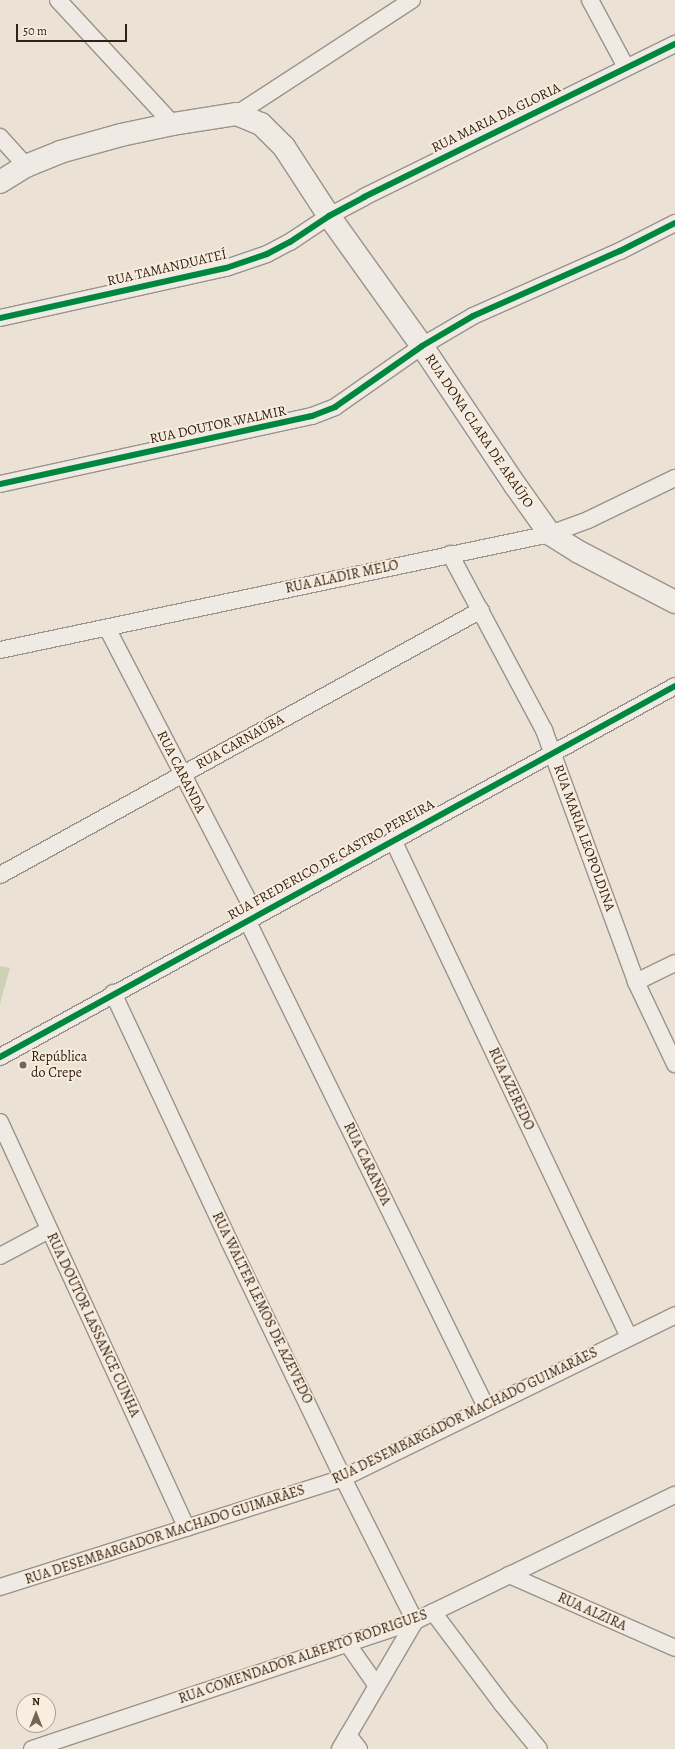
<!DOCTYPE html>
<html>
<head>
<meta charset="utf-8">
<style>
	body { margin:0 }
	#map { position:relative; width:675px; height:1749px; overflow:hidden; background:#ebe2d5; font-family:Alegreya,serif }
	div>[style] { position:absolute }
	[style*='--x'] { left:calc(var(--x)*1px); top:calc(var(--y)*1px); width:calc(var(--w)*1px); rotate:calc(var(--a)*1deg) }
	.green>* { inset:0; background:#ced2b5 }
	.roads { filter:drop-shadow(1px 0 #9a938a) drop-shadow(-1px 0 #9a938a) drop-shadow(0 1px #9a938a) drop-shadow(0 -1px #9a938a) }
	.street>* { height:16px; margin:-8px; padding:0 8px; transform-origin:8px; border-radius:8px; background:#efeae3 }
	.secondary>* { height:22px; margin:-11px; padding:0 11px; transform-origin:11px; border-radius:11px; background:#efeae3 }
	.cycleway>* { height:6px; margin:-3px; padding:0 3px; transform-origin:3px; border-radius:3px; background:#00873e }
	.dots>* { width:11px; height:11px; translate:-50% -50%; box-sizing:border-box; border:2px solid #f8edde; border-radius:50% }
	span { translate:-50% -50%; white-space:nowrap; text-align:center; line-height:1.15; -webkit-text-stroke:3.5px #f8edde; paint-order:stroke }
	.street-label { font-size:14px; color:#322113 }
	.poi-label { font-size:14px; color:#322113 }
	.left { translate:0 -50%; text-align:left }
	.north { position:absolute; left:16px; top:1693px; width:40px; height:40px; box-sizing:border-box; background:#f8edde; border:1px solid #a99b8d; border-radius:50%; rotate:0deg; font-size:11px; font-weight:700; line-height:16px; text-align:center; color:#322113 }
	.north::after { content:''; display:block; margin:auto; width:14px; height:18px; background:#736557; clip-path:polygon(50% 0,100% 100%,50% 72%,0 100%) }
	.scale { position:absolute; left:16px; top:24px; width:111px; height:18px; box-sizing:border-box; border:2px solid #322113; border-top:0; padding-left:5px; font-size:12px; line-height:14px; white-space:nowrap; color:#322113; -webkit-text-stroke:3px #f8edde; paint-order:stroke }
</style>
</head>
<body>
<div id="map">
	<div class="green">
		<i style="clip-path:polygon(0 966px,10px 968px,0 1004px)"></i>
	</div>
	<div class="roads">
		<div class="street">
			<i style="--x:58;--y:0;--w:169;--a:47.2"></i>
			<i style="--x:590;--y:0;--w:76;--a:61.8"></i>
			<i style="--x:237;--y:114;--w:209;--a:-33.1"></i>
			<i style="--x:0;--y:137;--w:39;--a:48"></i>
			<i style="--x:0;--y:318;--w:231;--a:-12.5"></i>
			<i style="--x:226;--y:268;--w:43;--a:-18.9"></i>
			<i style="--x:267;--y:254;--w:26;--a:-28"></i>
			<i style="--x:290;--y:242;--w:47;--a:-33.7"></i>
			<i style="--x:329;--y:216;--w:40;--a:-28"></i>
			<i style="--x:364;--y:197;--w:347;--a:-26.2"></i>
			<i style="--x:0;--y:484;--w:319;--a:-12.3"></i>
			<i style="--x:312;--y:416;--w:25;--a:-21"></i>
			<i style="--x:335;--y:407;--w:106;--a:-35"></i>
			<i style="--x:422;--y:346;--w:59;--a:-30.5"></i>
			<i style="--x:473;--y:316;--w:161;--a:-23.9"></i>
			<i style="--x:620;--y:251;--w:62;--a:-27"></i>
			<i style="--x:450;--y:554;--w:200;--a:61.9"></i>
			<i style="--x:544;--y:730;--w:268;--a:69.9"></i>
			<i style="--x:636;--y:982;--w:91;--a:64.6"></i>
			<i style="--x:107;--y:628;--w:323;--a:62.6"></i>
			<i style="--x:0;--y:650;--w:562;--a:-11.91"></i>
			<i style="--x:550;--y:534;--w:40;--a:-20.2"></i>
			<i style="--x:588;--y:520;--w:97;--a:-25.8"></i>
			<i style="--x:393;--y:840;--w:550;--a:64.6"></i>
			<i style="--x:0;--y:875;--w:549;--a:-28.85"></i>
			<i style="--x:247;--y:920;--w:542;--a:63.86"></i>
			<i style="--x:636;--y:982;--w:43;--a:-26"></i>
			<i style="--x:113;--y:993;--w:274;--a:64.9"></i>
			<i style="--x:229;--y:1241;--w:263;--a:64.3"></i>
			<i style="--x:343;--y:1478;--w:160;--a:63.3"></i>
			<i style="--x:0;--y:1057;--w:770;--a:-28.79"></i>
			<i style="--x:0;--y:1122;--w:447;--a:65.3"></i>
			<i style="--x:0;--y:1256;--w:55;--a:-28"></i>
			<i style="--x:509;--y:1575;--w:181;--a:23.7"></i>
			<i style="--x:0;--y:1587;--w:360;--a:-17.6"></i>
			<i style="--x:343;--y:1478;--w:370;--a:-26.1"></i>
			<i style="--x:433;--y:1612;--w:115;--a:53.1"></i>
			<i style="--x:502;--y:1704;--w:58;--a:50.6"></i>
			<i style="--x:347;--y:1643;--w:52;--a:55.1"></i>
			<i style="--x:348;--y:1735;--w:18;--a:52"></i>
			<i style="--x:32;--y:1749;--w:404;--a:-18.5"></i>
			<i style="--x:415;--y:1621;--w:289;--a:-25.9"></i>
			<i style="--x:340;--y:1749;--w:148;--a:-59.6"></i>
		</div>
		<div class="secondary">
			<i style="--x:0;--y:182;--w:31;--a:-32"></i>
			<i style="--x:26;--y:166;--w:37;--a:-22"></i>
			<i style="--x:60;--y:152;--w:63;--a:-15.6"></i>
			<i style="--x:121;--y:135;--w:53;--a:-11.9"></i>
			<i style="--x:173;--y:124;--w:65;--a:-8.9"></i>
			<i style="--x:237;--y:114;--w:26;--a:23"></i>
			<i style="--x:261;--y:124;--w:33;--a:45"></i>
			<i style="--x:284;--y:147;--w:82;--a:56.9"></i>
			<i style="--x:329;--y:216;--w:160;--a:54.4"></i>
			<i style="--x:422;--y:346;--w:167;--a:56.2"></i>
			<i style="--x:515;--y:485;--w:60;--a:54.5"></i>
			<i style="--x:550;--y:534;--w:34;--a:32"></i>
			<i style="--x:579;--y:552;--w:108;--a:27.5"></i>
		</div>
	</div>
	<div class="cycleway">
		<i style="--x:0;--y:318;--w:231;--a:-12.5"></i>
		<i style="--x:226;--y:268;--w:43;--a:-18.9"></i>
		<i style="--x:267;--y:254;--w:26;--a:-28"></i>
		<i style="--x:290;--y:242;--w:47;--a:-33.7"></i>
		<i style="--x:329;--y:216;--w:40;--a:-28"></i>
		<i style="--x:364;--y:197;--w:347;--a:-26.2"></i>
		<i style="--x:0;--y:484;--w:319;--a:-12.3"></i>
		<i style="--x:312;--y:416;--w:25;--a:-21"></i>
		<i style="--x:335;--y:407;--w:106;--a:-35"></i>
		<i style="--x:422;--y:346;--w:59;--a:-30.5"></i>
		<i style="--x:473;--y:316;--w:161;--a:-23.9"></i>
		<i style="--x:620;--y:251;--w:62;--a:-27"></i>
		<i style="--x:0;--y:1057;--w:770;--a:-28.79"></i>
	</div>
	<div class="dots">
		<i style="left:23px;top:1065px;background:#736557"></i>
	</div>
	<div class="street-label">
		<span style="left:496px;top:118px;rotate:-26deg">RUA MARIA DA GLORIA</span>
		<span style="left:167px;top:268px;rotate:-13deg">RUA TAMANDUATEÍ</span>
		<span style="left:218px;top:425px;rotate:-12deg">RUA DOUTOR WALMIR</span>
		<span style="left:479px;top:431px;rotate:56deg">RUA DONA CLARA DE ARAÚJO</span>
		<span style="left:342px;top:577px;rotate:-12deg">RUA ALADIR MELO</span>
		<span style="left:240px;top:742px;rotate:-29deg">RUA CARNAÚBA</span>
		<span style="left:181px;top:772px;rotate:63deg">RUA CARANDA</span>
		<span style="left:584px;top:838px;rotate:70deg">RUA MARIA LEOPOLDINA</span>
		<span style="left:331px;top:860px;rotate:-29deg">RUA FREDERICO DE CASTRO PEREIRA</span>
		<span style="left:511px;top:1089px;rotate:65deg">RUA AZEREDO</span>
		<span style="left:367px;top:1164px;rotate:64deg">RUA CARANDA</span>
		<span style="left:262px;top:1308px;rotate:64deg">RUA WALTER LEMOS DE AZEVEDO</span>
		<span style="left:93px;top:1325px;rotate:65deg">RUA DOUTOR LASSANCE CUNHA</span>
		<span style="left:465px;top:1416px;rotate:-26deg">RUA DESEMBARGADOR MACHADO GUIMARÃES</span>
		<span style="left:165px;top:1535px;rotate:-18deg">RUA DESEMBARGADOR MACHADO GUIMARÃES</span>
		<span style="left:592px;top:1612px;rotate:24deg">RUA ALZIRA</span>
		<span style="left:303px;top:1657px;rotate:-19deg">RUA COMENDADOR ALBERTO RODRIGUES</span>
	</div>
	<div class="poi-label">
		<span class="left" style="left:31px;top:1065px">República<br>do Crepe</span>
	</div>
	<div class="north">N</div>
	<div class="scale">50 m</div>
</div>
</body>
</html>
